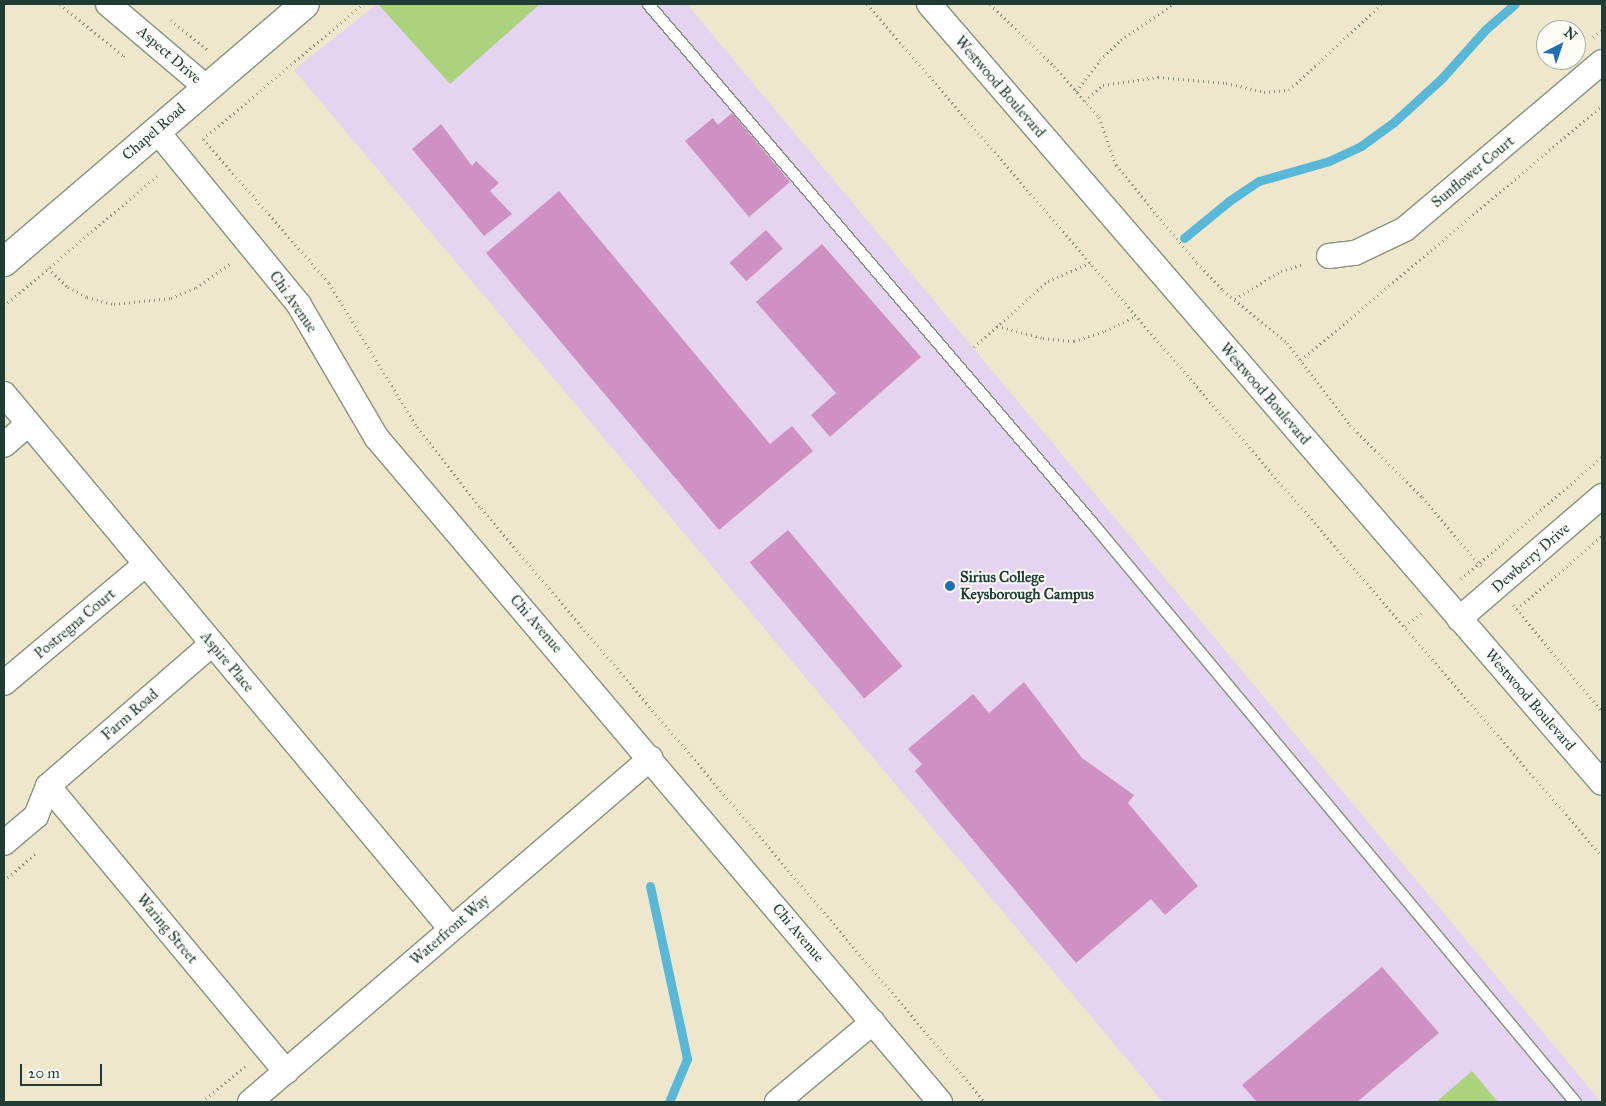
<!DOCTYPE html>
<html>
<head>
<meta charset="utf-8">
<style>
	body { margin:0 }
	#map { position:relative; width:1606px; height:1106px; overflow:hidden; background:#efe7cc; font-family:"IM FELL Great Primer",serif }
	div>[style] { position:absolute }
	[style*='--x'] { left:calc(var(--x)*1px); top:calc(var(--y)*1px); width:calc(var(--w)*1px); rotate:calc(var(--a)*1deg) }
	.built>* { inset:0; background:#e4d3f1 }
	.green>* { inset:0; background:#abd37e }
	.stream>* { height:9px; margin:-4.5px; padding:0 4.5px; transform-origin:4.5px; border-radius:4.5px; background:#59b7d7 }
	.building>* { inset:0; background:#cf91c3; transform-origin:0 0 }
	.path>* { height:3px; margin-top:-1.5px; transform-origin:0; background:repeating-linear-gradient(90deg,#879280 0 1px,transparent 0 5px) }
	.roads { filter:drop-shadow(1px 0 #879280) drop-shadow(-1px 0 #879280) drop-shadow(0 1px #879280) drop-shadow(0 -1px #879280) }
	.lane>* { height:11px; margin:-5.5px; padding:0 5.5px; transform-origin:5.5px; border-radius:5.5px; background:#fff }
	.street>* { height:24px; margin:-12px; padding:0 12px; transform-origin:12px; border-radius:12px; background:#fff }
	.secondary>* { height:28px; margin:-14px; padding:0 14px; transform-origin:14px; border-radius:14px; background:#fff }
	.dots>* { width:14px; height:14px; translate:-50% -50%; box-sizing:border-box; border:2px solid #fdfcf7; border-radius:50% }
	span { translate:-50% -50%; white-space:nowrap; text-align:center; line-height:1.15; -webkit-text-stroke:4px #fdfcf7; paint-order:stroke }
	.street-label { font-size:15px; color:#1f3d34 }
	.poi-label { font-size:15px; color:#1f3d34; font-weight:700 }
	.left { translate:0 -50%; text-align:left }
	.frame { position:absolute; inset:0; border:5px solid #1f3d34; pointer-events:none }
	.north { position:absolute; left:1536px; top:20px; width:50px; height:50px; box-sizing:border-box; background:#fdfcf7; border:1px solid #a4b0a9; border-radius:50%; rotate:41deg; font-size:14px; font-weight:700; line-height:20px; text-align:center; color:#1f3d34 }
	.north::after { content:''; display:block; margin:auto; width:18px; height:22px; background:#1f6fb2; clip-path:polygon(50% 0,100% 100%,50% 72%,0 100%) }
	.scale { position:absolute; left:20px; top:1064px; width:82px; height:22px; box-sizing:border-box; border:2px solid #1f3d34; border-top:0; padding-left:6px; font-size:15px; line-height:18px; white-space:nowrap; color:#1f3d34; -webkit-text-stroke:4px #fdfcf7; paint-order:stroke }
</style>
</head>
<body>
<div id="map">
	<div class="built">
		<i style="clip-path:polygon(377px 4px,687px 4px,1601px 1102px,1163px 1102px,294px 70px)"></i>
	</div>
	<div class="green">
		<i style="clip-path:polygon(378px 4px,540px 4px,450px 84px)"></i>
		<i style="clip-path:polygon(1472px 1071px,1498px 1102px,1436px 1102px)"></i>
	</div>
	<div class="stream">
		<i style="--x:1184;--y:238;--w:58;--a:-39.4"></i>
		<i style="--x:1229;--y:201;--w:36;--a:-34"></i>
		<i style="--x:1259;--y:181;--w:73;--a:-15.9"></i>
		<i style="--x:1329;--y:161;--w:35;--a:-25"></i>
		<i style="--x:1361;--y:146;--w:41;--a:-36"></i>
		<i style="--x:1394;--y:122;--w:65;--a:-42.5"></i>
		<i style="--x:1442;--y:78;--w:66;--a:-48.1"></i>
		<i style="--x:1486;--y:29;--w:38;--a:-41"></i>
		<i style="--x:650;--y:886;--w:177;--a:77.9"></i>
		<i style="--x:687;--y:1059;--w:47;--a:112.7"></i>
	</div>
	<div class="building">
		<i style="clip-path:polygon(732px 113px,790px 182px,749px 217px,685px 141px,713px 118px,718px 125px)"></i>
		<i style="clip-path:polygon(441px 124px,472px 166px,476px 161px,499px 183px,490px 191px,512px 214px,484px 236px,412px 149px)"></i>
		<i style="clip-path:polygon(559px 191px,770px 444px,792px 426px,813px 451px,719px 530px,486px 253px)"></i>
		<i style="left:766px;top:230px;width:25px;height:49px;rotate:48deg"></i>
		<i style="clip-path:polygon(822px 244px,921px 357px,830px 437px,811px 415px,836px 393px,756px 302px)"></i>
		<i style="left:788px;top:530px;width:178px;height:50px;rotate:50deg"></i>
		<i style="clip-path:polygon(1024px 682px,1082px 758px,1134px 795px,1128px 803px,1198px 886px,1165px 915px,1151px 899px,1076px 963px,915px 771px,922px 764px,908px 749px,973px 694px,989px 713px)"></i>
		<i style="clip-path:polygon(1382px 967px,1439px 1033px,1357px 1102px,1257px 1102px,1242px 1085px)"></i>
	</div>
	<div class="path">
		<i style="--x:60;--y:4;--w:82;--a:39.5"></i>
		<i style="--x:123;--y:56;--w:5;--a:-53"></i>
		<i style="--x:867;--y:4;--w:1125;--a:49.22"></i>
		<i style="--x:990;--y:4;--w:89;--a:44.1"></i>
		<i style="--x:1054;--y:66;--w:68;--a:48.6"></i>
		<i style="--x:1099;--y:117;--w:51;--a:70.5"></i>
		<i style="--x:1116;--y:165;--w:127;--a:50.4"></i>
		<i style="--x:1197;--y:263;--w:37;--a:46"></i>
		<i style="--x:1223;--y:290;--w:83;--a:39.6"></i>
		<i style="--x:1287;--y:343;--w:103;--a:52.5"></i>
		<i style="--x:1350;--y:425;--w:102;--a:45"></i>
		<i style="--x:1422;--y:497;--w:91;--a:49.5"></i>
		<i style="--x:171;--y:20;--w:49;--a:39.2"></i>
		<i style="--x:1593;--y:37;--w:11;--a:-38"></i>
		<i style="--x:1076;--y:91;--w:39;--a:-52"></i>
		<i style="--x:1100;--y:60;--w:29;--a:-44"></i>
		<i style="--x:1121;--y:40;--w:63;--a:-34.7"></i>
		<i style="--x:1085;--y:101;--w:24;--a:-42"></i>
		<i style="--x:1103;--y:85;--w:56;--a:-8.3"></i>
		<i style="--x:1158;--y:77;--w:68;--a:5"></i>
		<i style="--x:1226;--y:83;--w:39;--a:13"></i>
		<i style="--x:1264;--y:92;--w:25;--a:-5"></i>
		<i style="--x:1289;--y:90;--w:127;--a:-42.8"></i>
		<i style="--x:203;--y:139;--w:191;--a:48.8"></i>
		<i style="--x:329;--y:283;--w:169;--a:58.6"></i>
		<i style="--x:417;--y:427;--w:103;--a:51.7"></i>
		<i style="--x:481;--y:508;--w:779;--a:49.69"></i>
		<i style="--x:203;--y:139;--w:209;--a:-40.2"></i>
		<i style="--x:48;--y:268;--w:28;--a:44"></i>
		<i style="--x:68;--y:287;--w:21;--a:28"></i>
		<i style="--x:87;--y:297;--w:28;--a:15"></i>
		<i style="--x:114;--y:304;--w:57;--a:-6"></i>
		<i style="--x:171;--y:298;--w:27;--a:-22"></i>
		<i style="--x:196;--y:288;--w:43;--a:-35.5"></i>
		<i style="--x:1235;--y:299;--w:54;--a:-31.3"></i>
		<i style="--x:1281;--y:271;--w:24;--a:-17"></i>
		<i style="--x:4;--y:306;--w:204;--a:-40.4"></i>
		<i style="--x:997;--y:326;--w:48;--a:14.6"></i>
		<i style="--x:1043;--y:338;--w:31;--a:6"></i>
		<i style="--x:1074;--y:341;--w:33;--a:-18"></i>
		<i style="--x:1105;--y:331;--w:34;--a:-26"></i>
		<i style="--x:974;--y:347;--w:99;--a:-41.7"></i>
		<i style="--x:1048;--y:281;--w:46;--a:-23.2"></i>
		<i style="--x:1301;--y:360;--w:394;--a:-40.2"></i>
		<i style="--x:1461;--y:579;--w:186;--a:-40.9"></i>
		<i style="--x:1513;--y:605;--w:139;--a:50.2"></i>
		<i style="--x:1517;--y:609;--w:112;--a:-40.7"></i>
		<i style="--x:1405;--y:626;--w:21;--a:-37"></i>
		<i style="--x:4;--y:881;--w:44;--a:-41.3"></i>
		<i style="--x:202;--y:1102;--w:56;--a:-39.9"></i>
	</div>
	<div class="roads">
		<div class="lane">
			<i style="--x:648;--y:4;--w:684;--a:49.44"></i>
			<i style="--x:1093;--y:524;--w:753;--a:50.17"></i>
		</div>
		<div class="street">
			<i style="--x:108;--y:4;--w:128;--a:40.3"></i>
			<i style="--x:929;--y:4;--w:1029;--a:49.18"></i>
			<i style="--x:156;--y:130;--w:226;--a:50.7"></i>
			<i style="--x:299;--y:305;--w:153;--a:59.7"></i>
			<i style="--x:376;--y:437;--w:872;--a:49.7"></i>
			<i style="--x:1329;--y:256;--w:26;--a:-7"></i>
			<i style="--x:1355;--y:253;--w:55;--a:-25.6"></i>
			<i style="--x:1405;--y:229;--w:258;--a:-40.3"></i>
			<i style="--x:4;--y:394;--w:697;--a:50.12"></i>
			<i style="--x:4;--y:445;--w:32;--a:-41"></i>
			<i style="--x:1459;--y:619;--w:189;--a:-40.7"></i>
			<i style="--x:4;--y:683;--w:185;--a:-40"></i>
			<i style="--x:48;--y:786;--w:372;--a:50.2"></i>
			<i style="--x:4;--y:843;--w:42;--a:-40.2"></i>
			<i style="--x:36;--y:816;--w:32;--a:-68"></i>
			<i style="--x:48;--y:786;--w:217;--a:-40.9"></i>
			<i style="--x:250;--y:1102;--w:528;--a:-40.62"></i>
			<i style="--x:777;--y:1102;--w:125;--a:-39.8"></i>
		</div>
		<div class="secondary">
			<i style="--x:4;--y:262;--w:396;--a:-40.6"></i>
		</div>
	</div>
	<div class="dots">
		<i style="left:950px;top:586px;background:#1f6fb2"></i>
	</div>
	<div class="street-label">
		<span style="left:169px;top:55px;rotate:41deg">Aspect Drive</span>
		<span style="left:1000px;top:87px;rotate:49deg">Westwood Boulevard</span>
		<span style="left:154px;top:132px;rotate:-41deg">Chapel Road</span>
		<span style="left:1473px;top:172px;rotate:-40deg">Sunflower Court</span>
		<span style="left:293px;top:302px;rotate:55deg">Chi Avenue</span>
		<span style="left:1265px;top:394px;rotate:49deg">Westwood Boulevard</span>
		<span style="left:1531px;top:558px;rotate:-41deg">Dewberry Drive</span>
		<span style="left:75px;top:624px;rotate:-40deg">Postregna Court</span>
		<span style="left:536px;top:624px;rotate:49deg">Chi Avenue</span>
		<span style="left:227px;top:662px;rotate:50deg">Aspire Place</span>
		<span style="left:1530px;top:700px;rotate:49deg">Westwood Boulevard</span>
		<span style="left:130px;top:715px;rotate:-41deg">Farm Road</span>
		<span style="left:167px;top:929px;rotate:50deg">Waring Street</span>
		<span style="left:450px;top:930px;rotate:-41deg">Waterfront Way</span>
		<span style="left:798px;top:933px;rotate:50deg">Chi Avenue</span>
	</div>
	<div class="poi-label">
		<span class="left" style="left:960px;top:586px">Sirius College<br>Keysborough Campus</span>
	</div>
	<div class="frame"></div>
	<div class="north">N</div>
	<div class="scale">20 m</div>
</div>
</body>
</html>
